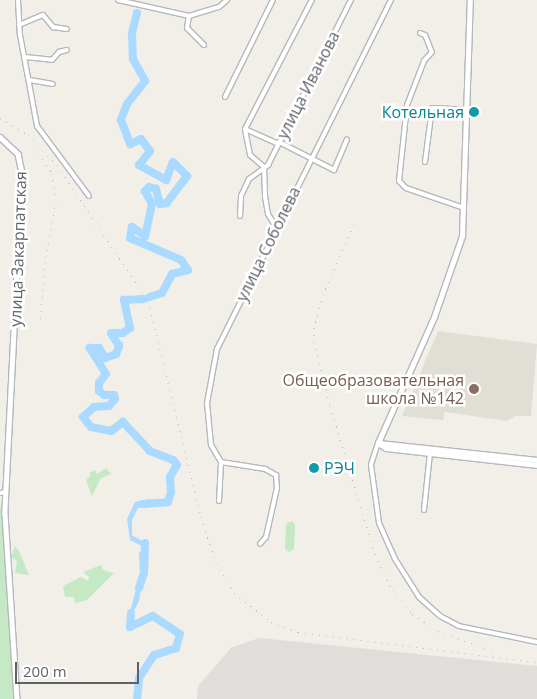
<!DOCTYPE html>
<html>
<head>
<meta charset="utf-8">
<style>
	body { margin:0 }
	#map { position:relative; width:537px; height:699px; overflow:hidden; background:#f1efe8; font-family:"Open Sans",sans-serif }
	div>[style] { position:absolute }
	[style*='--x'] { left:calc(var(--x)*1px); top:calc(var(--y)*1px); width:calc(var(--w)*1px); rotate:calc(var(--a)*1deg) }
	.industrial>* { inset:0; background:#e0deda }
	.education>* { inset:0; background:#e1ded6 }
	.green>* { inset:0; background:#c5e8c5 }
	.water>* { inset:0; background:#aadaff }
	.river>* { height:8px; margin:-4px; padding:0 4px; transform-origin:4px; border-radius:4px; background:#aadaff }
	.roads { filter:drop-shadow(1px 0 #b5b8bc) drop-shadow(-1px 0 #b5b8bc) drop-shadow(0 1px #b5b8bc) drop-shadow(0 -1px #b5b8bc) }
	.minor>* { height:4px; margin:-2px; padding:0 2px; transform-origin:2px; border-radius:2px; background:#fff }
	.tertiary>* { height:4.5px; margin:-2.25px; padding:0 2.25px; transform-origin:2.25px; border-radius:2.25px; background:#fff }
	.rail>* { height:1px; margin-top:-0.5px; transform-origin:0; background:repeating-linear-gradient(90deg,#b6b7b8 0 1px,transparent 0 7px) }
	.dots>* { width:14px; height:14px; translate:-50% -50%; box-sizing:border-box; border:2px solid #fff; border-radius:50% }
	span { translate:-50% -50%; white-space:nowrap; text-align:center; line-height:1.15; -webkit-text-stroke:5px #fff; paint-order:stroke }
	.street-label { font-size:16px; color:#5f6368 }
	.culture-label { font-size:16px; color:#0d838f }
	.right { translate:-100% -50%; text-align:right }
	.left { translate:0 -50%; text-align:left }
	.education-label { font-size:16px; color:#785e54 }
	.scale { position:absolute; left:15px; top:662px; width:124px; height:22px; box-sizing:border-box; border:2px solid #5f6368; border-top:0; padding-left:6px; font-size:15px; line-height:18px; white-space:nowrap; color:#5f6368; -webkit-text-stroke:4px #fff; paint-order:stroke }
</style>
</head>
<body>
<div id="map">
	<div class="industrial">
		<i style="clip-path:polygon(259px 638px,537px 666px,537px 699px,197px 699px,198px 686px,231px 648px)"></i>
	</div>
	<div class="education">
		<i style="clip-path:polygon(438px 331px,537px 344px,531px 416px,515px 416px,507px 421px,445px 412px,443px 420px,402px 416px)"></i>
	</div>
	<div class="green">
		<i style="clip-path:polygon(106px 468px,111px 474px,101px 478px,92px 496px,86px 480px,91px 475px,89px 473px,95px 470px,97px 474px)"></i>
		<i style="clip-path:polygon(0 507px,4px 511px,13px 699px,0 699px)"></i>
		<i style="clip-path:polygon(292px 521px,295px 525px,294px 549px,289px 552px,285px 549px,286px 524px)"></i>
		<i style="clip-path:polygon(15px 546px,19px 551px,29px 575px,15px 573px,17px 561px,11px 557px)"></i>
		<i style="clip-path:polygon(101px 565px,103px 570px,114px 573px,87px 600px,75px 603px,74px 597px,65px 597px,63px 586px,81px 577px,88px 581px,89px 577px,83px 572px)"></i>
	</div>
	<div class="water">
		<i style="clip-path:polygon(150px 499px,150px 503px,138px 508px,132px 520px,132px 535px,147px 544px,139px 601px,131px 616px,132px 622px,127px 624px,140px 574px,139px 553px,144px 547px,130px 540px,127px 519px,135px 502px)"></i>
	</div>
	<div class="river">
		<i style="--x:137;--y:13;--w:21;--a:104"></i>
		<i style="--x:132;--y:33;--w:26;--a:88"></i>
		<i style="--x:133;--y:59;--w:25;--a:61"></i>
		<i style="--x:145;--y:81;--w:29;--a:128"></i>
		<i style="--x:127;--y:104;--w:17;--a:111"></i>
		<i style="--x:121;--y:120;--w:26;--a:69"></i>
		<i style="--x:130;--y:144;--w:12;--a:-24"></i>
		<i style="--x:141;--y:139;--w:15;--a:53"></i>
		<i style="--x:150;--y:151;--w:18;--a:128"></i>
		<i style="--x:139;--y:165;--w:31;--a:29"></i>
		<i style="--x:166;--y:180;--w:19;--a:-69"></i>
		<i style="--x:173;--y:162;--w:20;--a:45"></i>
		<i style="--x:187;--y:176;--w:34;--a:127"></i>
		<i style="--x:167;--y:203;--w:7;--a:172"></i>
		<i style="--x:160;--y:204;--w:16;--a:-105"></i>
		<i style="--x:156;--y:189;--w:7;--a:-164"></i>
		<i style="--x:149;--y:187;--w:6;--a:135"></i>
		<i style="--x:145;--y:191;--w:15;--a:62"></i>
		<i style="--x:152;--y:204;--w:33;--a:102"></i>
		<i style="--x:145;--y:236;--w:16;--a:-145"></i>
		<i style="--x:132;--y:227;--w:11;--a:100"></i>
		<i style="--x:130;--y:238;--w:56;--a:23.3"></i>
		<i style="--x:181;--y:260;--w:12;--a:55"></i>
		<i style="--x:188;--y:270;--w:16;--a:166"></i>
		<i style="--x:172;--y:274;--w:21;--a:118"></i>
		<i style="--x:162;--y:293;--w:13;--a:162"></i>
		<i style="--x:142;--y:504;--w:26;--a:-4"></i>
		<i style="--x:168;--y:502;--w:10;--a:-73"></i>
		<i style="--x:171;--y:492;--w:15;--a:-94"></i>
		<i style="--x:170;--y:477;--w:14;--a:-60"></i>
		<i style="--x:177;--y:465;--w:6;--a:-129"></i>
		<i style="--x:173;--y:460;--w:25;--a:-159"></i>
		<i style="--x:150;--y:451;--w:40;--a:-133"></i>
		<i style="--x:123;--y:422;--w:15;--a:143"></i>
		<i style="--x:111;--y:431;--w:20;--a:-169"></i>
		<i style="--x:91;--y:427;--w:13;--a:-129"></i>
		<i style="--x:83;--y:417;--w:15;--a:-42"></i>
		<i style="--x:94;--y:407;--w:15;--a:-4"></i>
		<i style="--x:109;--y:406;--w:9;--a:-49"></i>
		<i style="--x:115;--y:399;--w:4;--a:-104"></i>
		<i style="--x:114;--y:395;--w:10;--a:180"></i>
		<i style="--x:104;--y:395;--w:6;--a:-141"></i>
		<i style="--x:99;--y:391;--w:8;--a:-90"></i>
		<i style="--x:99;--y:383;--w:11;--a:-52"></i>
		<i style="--x:106;--y:374;--w:31;--a:-122"></i>
		<i style="--x:90;--y:348;--w:9;--a:0"></i>
		<i style="--x:99;--y:348;--w:12;--a:59"></i>
		<i style="--x:105;--y:358;--w:12;--a:-20"></i>
		<i style="--x:116;--y:354;--w:9;--a:-69"></i>
		<i style="--x:119;--y:346;--w:15;--a:-122"></i>
		<i style="--x:111;--y:333;--w:12;--a:0"></i>
		<i style="--x:123;--y:333;--w:9;--a:-36"></i>
		<i style="--x:130;--y:328;--w:29;--a:-102"></i>
		<i style="--x:124;--y:300;--w:20;--a:-3"></i>
		<i style="--x:139;--y:588;--w:16;--a:-72"></i>
		<i style="--x:144;--y:573;--w:30;--a:-88"></i>
		<i style="--x:131;--y:613;--w:14;--a:94"></i>
		<i style="--x:130;--y:627;--w:25;--a:-26"></i>
		<i style="--x:153;--y:616;--w:32;--a:34"></i>
		<i style="--x:180;--y:634;--w:15;--a:106"></i>
		<i style="--x:176;--y:648;--w:23;--a:162"></i>
		<i style="--x:154;--y:655;--w:27;--a:123"></i>
		<i style="--x:139;--y:678;--w:21;--a:95"></i>
	</div>
	<div class="roads">
		<div class="minor">
			<i style="--x:18;--y:0;--w:35;--a:87"></i>
			<i style="--x:20;--y:35;--w:93;--a:79.4"></i>
			<i style="--x:37;--y:126;--w:87;--a:53.4"></i>
			<i style="--x:118;--y:0;--w:73;--a:12.7"></i>
			<i style="--x:19;--y:25;--w:26;--a:-23"></i>
			<i style="--x:43;--y:15;--w:16;--a:50"></i>
			<i style="--x:53;--y:27;--w:14;--a:8"></i>
			<i style="--x:420;--y:33;--w:5;--a:22"></i>
			<i style="--x:425;--y:35;--w:18;--a:68"></i>
			<i style="--x:432;--y:52;--w:12;--a:132"></i>
			<i style="--x:424;--y:61;--w:47;--a:111.1"></i>
			<i style="--x:407;--y:105;--w:76;--a:96"></i>
			<i style="--x:399;--y:181;--w:10;--a:45"></i>
			<i style="--x:406;--y:188;--w:61;--a:19"></i>
			<i style="--x:204;--y:45;--w:24;--a:-135"></i>
			<i style="--x:187;--y:28;--w:12;--a:-81"></i>
			<i style="--x:189;--y:16;--w:31;--a:-17"></i>
			<i style="--x:219;--y:7;--w:11;--a:-41"></i>
			<i style="--x:25;--y:57;--w:27;--a:6"></i>
			<i style="--x:52;--y:60;--w:11;--a:-49"></i>
			<i style="--x:59;--y:52;--w:8;--a:-14"></i>
			<i style="--x:30;--y:80;--w:23;--a:10"></i>
			<i style="--x:225;--y:97;--w:108;--a:-63.7"></i>
			<i style="--x:245;--y:129;--w:36;--a:24"></i>
			<i style="--x:279;--y:142;--w:62;--a:27"></i>
			<i style="--x:334;--y:170;--w:33;--a:-67"></i>
			<i style="--x:425;--y:162;--w:54;--a:-82.6"></i>
			<i style="--x:432;--y:108;--w:35;--a:3"></i>
			<i style="--x:264;--y:167;--w:18;--a:-139"></i>
			<i style="--x:250;--y:155;--w:26;--a:-101"></i>
			<i style="--x:245;--y:129;--w:145;--a:-62.6"></i>
			<i style="--x:264;--y:167;--w:30;--a:88"></i>
			<i style="--x:265;--y:197;--w:17;--a:80"></i>
			<i style="--x:268;--y:214;--w:17;--a:59"></i>
			<i style="--x:240;--y:216;--w:20;--a:-87"></i>
			<i style="--x:241;--y:196;--w:19;--a:-65"></i>
			<i style="--x:249;--y:179;--w:24;--a:-36"></i>
			<i style="--x:268;--y:165;--w:185;--a:-63.3"></i>
			<i style="--x:378;--y:443;--w:23;--a:108"></i>
			<i style="--x:371;--y:465;--w:59;--a:82.1"></i>
			<i style="--x:379;--y:523;--w:39;--a:66"></i>
			<i style="--x:395;--y:559;--w:45;--a:57.7"></i>
			<i style="--x:419;--y:597;--w:28;--a:42"></i>
			<i style="--x:440;--y:616;--w:21;--a:28"></i>
			<i style="--x:459;--y:626;--w:80;--a:11.6"></i>
			<i style="--x:221;--y:462;--w:45;--a:9"></i>
			<i style="--x:265;--y:469;--w:13;--a:29"></i>
			<i style="--x:276;--y:475;--w:13;--a:86"></i>
			<i style="--x:277;--y:488;--w:50;--a:102.7"></i>
			<i style="--x:266;--y:537;--w:9;--a:131"></i>
			<i style="--x:0;--y:493;--w:6;--a:-9"></i>
			<i style="--x:219;--y:501;--w:39;--a:-87"></i>
			<i style="--x:221;--y:462;--w:20;--a:-120"></i>
			<i style="--x:211;--y:445;--w:42;--a:-95.4"></i>
			<i style="--x:207;--y:403;--w:55;--a:-79.5"></i>
			<i style="--x:217;--y:349;--w:390;--a:-63.5"></i>
			<i style="--x:424;--y:510;--w:57;--a:-84"></i>
		</div>
		<div class="tertiary">
			<i style="--x:0;--y:137;--w:25;--a:43"></i>
			<i style="--x:18;--y:154;--w:19;--a:78"></i>
			<i style="--x:22;--y:173;--w:341;--a:92.9"></i>
			<i style="--x:5;--y:514;--w:185;--a:86.3"></i>
			<i style="--x:378;--y:443;--w:138;--a:-66"></i>
			<i style="--x:434;--y:317;--w:86;--a:-70.9"></i>
			<i style="--x:462;--y:236;--w:236;--a:-88.1"></i>
			<i style="--x:378;--y:443;--w:9;--a:32"></i>
			<i style="--x:386;--y:448;--w:152;--a:6.4"></i>
			<i style="--x:379;--y:443;--w:159;--a:6.1"></i>
		</div>
	</div>
	<div class="rail">
		<i style="--x:0;--y:118;--w:33;--a:31"></i>
		<i style="--x:28;--y:135;--w:42;--a:46"></i>
		<i style="--x:57;--y:165;--w:164;--a:56.2"></i>
		<i style="--x:148;--y:301;--w:222;--a:76.2"></i>
		<i style="--x:201;--y:517;--w:48;--a:71.9"></i>
		<i style="--x:216;--y:563;--w:35;--a:59"></i>
		<i style="--x:234;--y:593;--w:47;--a:38.1"></i>
		<i style="--x:271;--y:622;--w:29;--a:20"></i>
		<i style="--x:298;--y:632;--w:241;--a:7.2"></i>
		<i style="--x:38;--y:153;--w:24;--a:55"></i>
		<i style="--x:52;--y:173;--w:28;--a:82"></i>
		<i style="--x:56;--y:201;--w:62;--a:100.2"></i>
		<i style="--x:45;--y:262;--w:62;--a:94.6"></i>
		<i style="--x:354;--y:224;--w:77;--a:113.9"></i>
		<i style="--x:323;--y:294;--w:34;--a:105"></i>
		<i style="--x:314;--y:327;--w:15;--a:90"></i>
		<i style="--x:314;--y:342;--w:66;--a:76"></i>
		<i style="--x:330;--y:406;--w:155;--a:73.1"></i>
		<i style="--x:375;--y:554;--w:40;--a:65"></i>
		<i style="--x:392;--y:590;--w:31;--a:50"></i>
		<i style="--x:412;--y:614;--w:31;--a:33"></i>
		<i style="--x:438;--y:631;--w:62;--a:19.9"></i>
	</div>
	<div class="dots">
		<i style="left:474px;top:112px;background:#0f9aa8"></i>
		<i style="left:474px;top:389px;background:#8d6e63"></i>
		<i style="left:314px;top:468px;background:#0f9aa8"></i>
	</div>
	<div class="street-label">
		<span style="left:308px;top:85px;rotate:-63deg">улица Иванова</span>
		<span style="left:268px;top:244px;rotate:-64deg">улица Соболева</span>
		<span style="left:18px;top:249px;rotate:-88deg">улица Закарпатская</span>
	</div>
	<div class="culture-label">
		<span class="right" style="left:464px;top:112px">Котельная</span>
		<span class="left" style="left:324px;top:468px">РЭЧ</span>
	</div>
	<div class="education-label">
		<span class="right" style="left:464px;top:389px">Общеобразовательная<br>школа №142</span>
	</div>
	<div class="scale">200 m</div>
</div>
</body>
</html>
